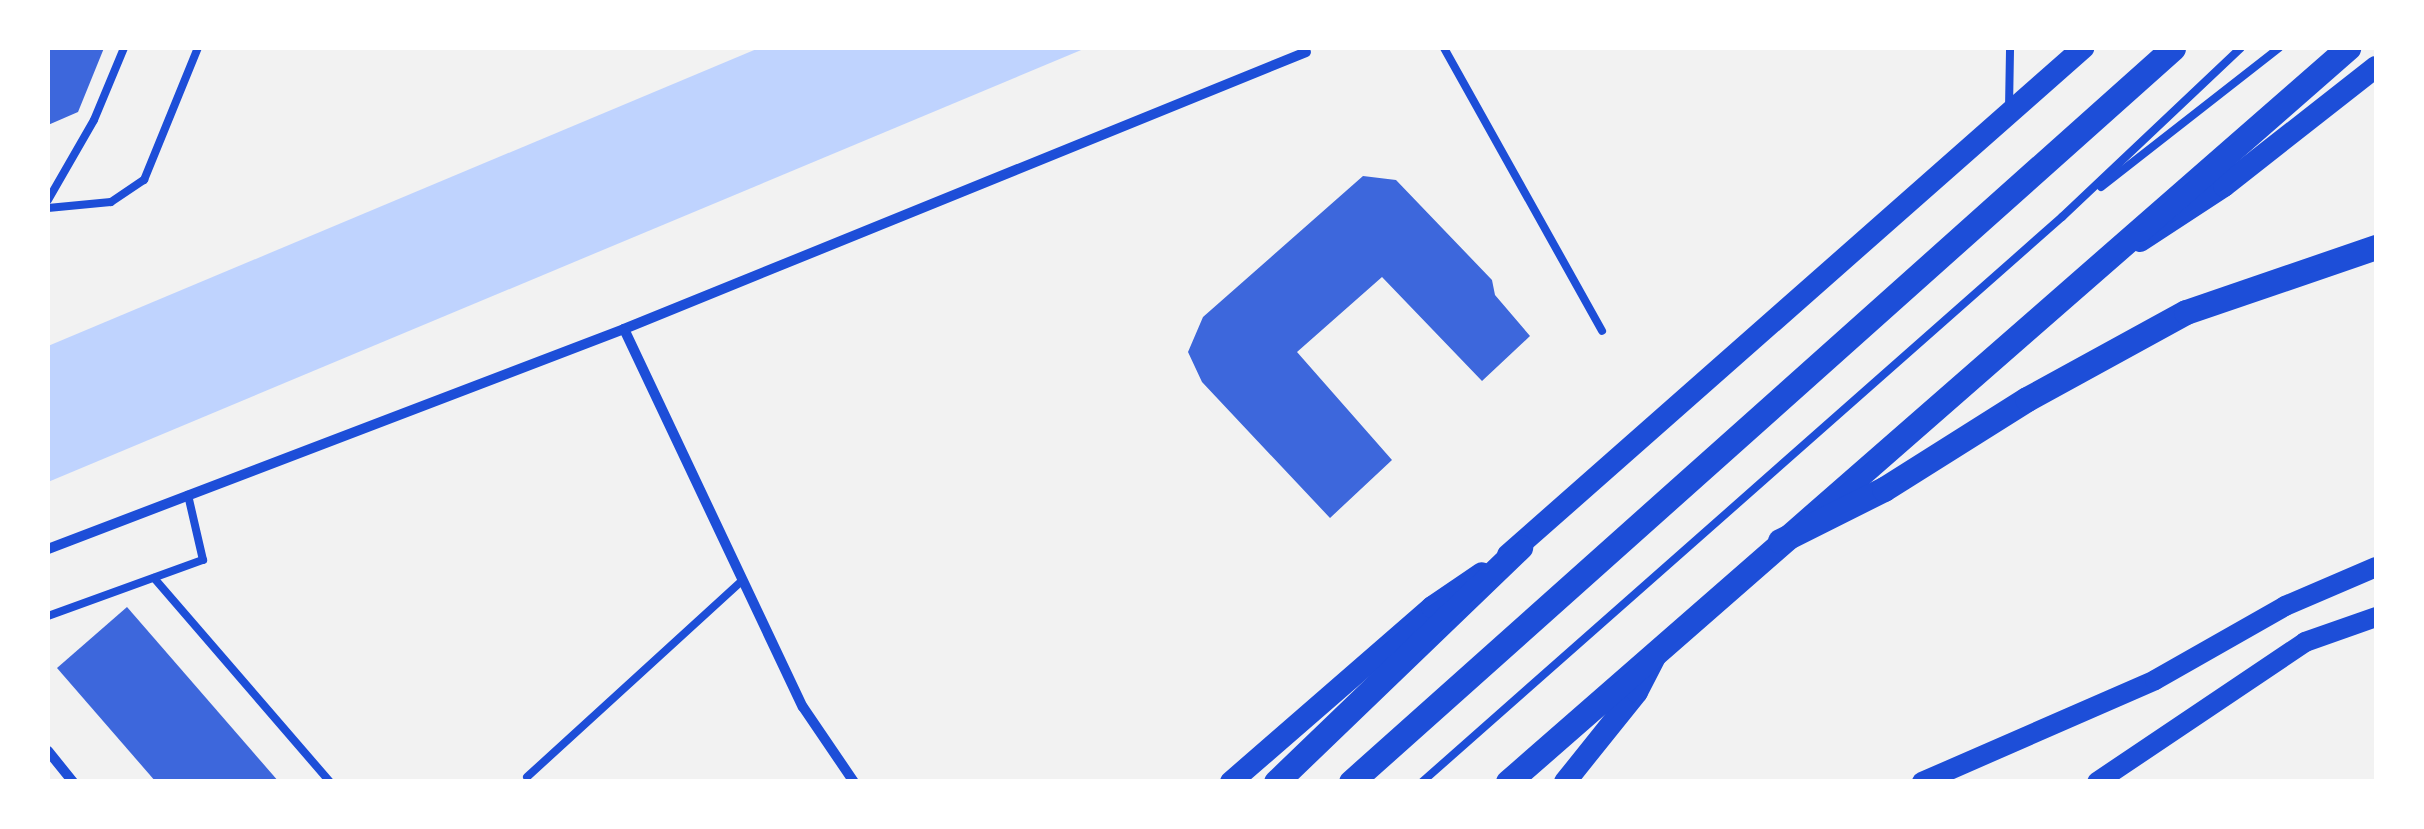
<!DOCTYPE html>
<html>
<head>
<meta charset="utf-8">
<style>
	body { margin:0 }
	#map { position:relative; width:2424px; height:829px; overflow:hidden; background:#f2f2f2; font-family:"Crimson Pro",serif }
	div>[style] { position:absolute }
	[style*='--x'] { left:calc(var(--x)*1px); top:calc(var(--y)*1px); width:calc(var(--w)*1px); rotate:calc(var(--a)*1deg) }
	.water>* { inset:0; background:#bfd3fe }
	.building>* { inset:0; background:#3d67dc }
	.service>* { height:8px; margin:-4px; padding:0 4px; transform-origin:4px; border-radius:4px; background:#1d4ed8 }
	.minor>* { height:10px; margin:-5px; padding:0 5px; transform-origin:5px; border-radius:5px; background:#1d4ed8 }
	.secondary>* { height:20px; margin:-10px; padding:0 10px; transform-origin:10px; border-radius:10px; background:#1d4ed8 }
	.primary>* { height:22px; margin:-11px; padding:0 11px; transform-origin:11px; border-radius:11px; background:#1d4ed8 }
	.trunk>* { height:25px; margin:-12.5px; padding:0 12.5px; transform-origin:12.5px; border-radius:12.5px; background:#1d4ed8 }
	.motorway>* { height:25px; margin:-12.5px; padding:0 12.5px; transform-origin:12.5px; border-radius:12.5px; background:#1d4ed8 }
	span { translate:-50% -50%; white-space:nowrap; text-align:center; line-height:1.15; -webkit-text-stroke:10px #fff; paint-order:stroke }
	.frame { position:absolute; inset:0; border:50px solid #fff; pointer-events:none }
</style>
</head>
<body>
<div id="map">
	<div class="water">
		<i style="clip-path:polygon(759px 48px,1086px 48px,48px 482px,48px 346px)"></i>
	</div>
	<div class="building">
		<i style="clip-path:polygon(48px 48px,104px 48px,78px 112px,48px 125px)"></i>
		<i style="clip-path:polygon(1363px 176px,1396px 180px,1492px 280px,1495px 295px,1530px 336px,1482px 381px,1382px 277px,1297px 352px,1392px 460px,1330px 518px,1202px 382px,1188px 352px,1203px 317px)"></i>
		<i style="clip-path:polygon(127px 607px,279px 782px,156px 782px,57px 668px)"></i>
	</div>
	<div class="service">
		<i style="--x:1444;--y:48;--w:324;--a:60.8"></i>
		<i style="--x:2009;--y:108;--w:60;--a:-89"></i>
		<i style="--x:2101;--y:187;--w:226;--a:-38"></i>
		<i style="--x:48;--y:200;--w:92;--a:-60.1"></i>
		<i style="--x:94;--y:120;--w:78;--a:-67.4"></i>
		<i style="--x:48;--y:208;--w:63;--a:-5.4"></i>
		<i style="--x:111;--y:202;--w:40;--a:-34"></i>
		<i style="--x:144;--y:180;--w:143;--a:-67.8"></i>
		<i style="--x:154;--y:578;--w:269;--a:49.2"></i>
		<i style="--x:48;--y:616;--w:165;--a:-19.9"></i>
		<i style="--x:203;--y:560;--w:67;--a:-103"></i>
		<i style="--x:527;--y:777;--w:292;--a:-42.4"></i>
		<i style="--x:1422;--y:782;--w:854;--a:-41.44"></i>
		<i style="--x:2062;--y:217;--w:246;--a:-43.4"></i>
	</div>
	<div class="minor">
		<i style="--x:624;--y:329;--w:418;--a:64.7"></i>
		<i style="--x:803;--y:707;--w:91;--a:55.8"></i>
		<i style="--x:48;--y:549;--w:617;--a:-20.9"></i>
		<i style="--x:624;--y:329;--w:736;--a:-22.1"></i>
		<i style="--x:48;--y:751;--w:40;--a:51"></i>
	</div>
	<div class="secondary">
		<i style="--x:1922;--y:782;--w:254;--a:-23.6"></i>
		<i style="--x:2155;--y:680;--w:150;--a:-29.6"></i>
		<i style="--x:2285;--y:606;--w:99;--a:-23.2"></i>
		<i style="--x:2097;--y:782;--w:251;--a:-33.9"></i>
		<i style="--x:2305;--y:642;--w:75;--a:-19.4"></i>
	</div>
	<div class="primary">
		<i style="--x:2140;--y:241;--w:100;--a:-33.2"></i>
		<i style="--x:2224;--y:186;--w:193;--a:-38.1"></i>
		<i style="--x:1508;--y:555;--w:767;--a:-41.4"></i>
		<i style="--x:1231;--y:782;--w:267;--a:-41"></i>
		<i style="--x:1432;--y:607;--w:60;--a:-34.2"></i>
		<i style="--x:1565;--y:782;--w:115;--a:-51.3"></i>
		<i style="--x:1637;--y:692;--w:42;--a:-62.8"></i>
	</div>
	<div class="trunk">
		<i style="--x:1276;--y:782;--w:339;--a:-43.9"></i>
		<i style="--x:1351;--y:782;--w:1102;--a:-41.76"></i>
		<i style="--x:1508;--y:782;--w:1116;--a:-41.15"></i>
	</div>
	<div class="motorway">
		<i style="--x:1780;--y:541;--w:116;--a:-26.6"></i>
		<i style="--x:1884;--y:489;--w:169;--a:-32.2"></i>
		<i style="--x:2027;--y:399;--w:181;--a:-28.7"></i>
		<i style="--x:2186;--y:312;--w:201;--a:-18.9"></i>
	</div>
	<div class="frame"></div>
</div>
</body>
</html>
